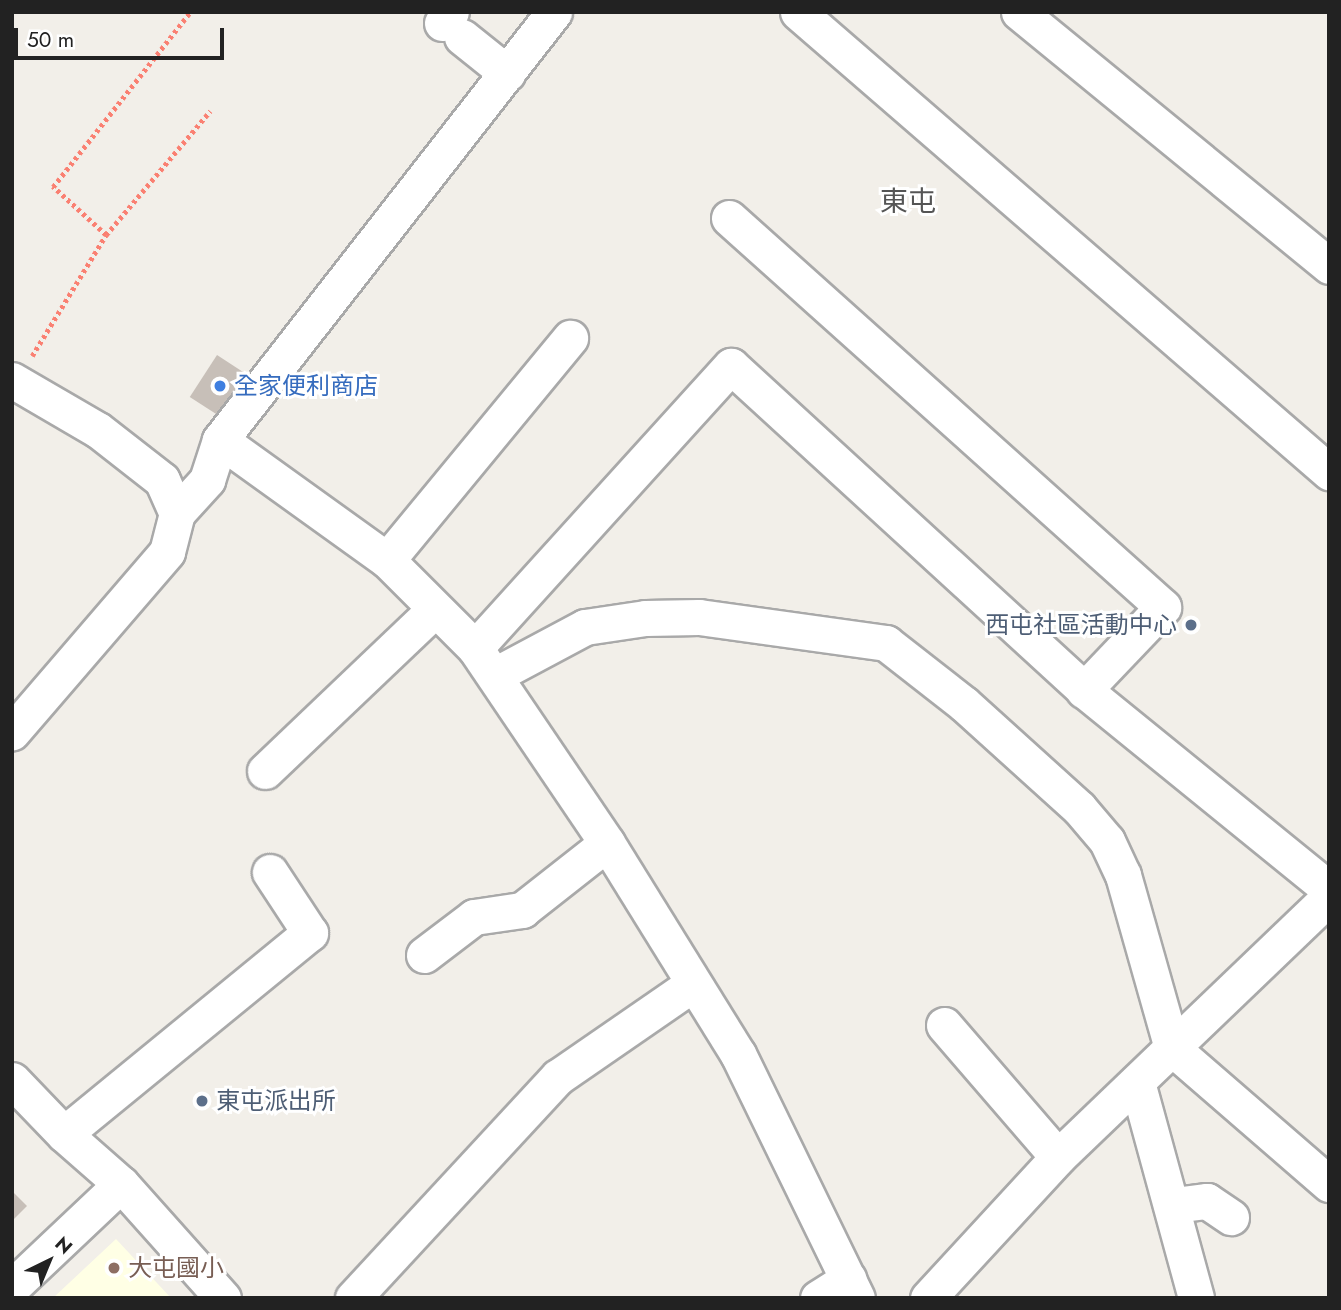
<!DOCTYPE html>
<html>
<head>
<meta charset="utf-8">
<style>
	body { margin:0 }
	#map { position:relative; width:1341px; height:1310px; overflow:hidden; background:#f2efe9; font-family:Jost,"Noto Sans TC",sans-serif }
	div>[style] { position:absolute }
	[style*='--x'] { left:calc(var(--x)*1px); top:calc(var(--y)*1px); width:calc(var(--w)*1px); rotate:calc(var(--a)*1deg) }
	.education>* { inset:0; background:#ffffe5 }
	.building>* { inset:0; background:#c7bfb8; transform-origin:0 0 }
	.path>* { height:4.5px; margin-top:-2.25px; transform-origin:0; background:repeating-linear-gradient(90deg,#fa8072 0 3.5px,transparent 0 7px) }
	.roads { filter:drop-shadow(2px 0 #a9a9a9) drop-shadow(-2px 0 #a9a9a9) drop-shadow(0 2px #a9a9a9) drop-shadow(0 -2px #a9a9a9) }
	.minor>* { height:35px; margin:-17.5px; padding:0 17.5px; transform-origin:17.5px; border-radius:17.5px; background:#fff }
	.dots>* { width:19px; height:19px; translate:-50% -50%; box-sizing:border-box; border:4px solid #fff; border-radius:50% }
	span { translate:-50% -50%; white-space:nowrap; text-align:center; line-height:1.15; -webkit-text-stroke:6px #fff; paint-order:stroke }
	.shop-label { font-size:24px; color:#366cbe }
	.left { translate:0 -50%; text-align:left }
	.service-label { font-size:24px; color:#4e5e75 }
	.right { translate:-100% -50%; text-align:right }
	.education-label { font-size:24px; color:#785e54 }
	.quarter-label { font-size:28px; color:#555 }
	.frame { position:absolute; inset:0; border:14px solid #222; pointer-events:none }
	.north { position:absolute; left:14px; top:1226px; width:70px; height:70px; -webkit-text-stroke:5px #fff; paint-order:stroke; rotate:43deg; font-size:19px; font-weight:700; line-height:28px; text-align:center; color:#222 }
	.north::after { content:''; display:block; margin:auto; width:24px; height:32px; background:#222; clip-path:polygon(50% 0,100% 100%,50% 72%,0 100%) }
	.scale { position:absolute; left:14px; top:28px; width:210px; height:32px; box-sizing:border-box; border:4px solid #222; border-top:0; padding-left:9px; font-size:21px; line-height:24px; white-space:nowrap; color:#222; -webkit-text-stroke:5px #fff; paint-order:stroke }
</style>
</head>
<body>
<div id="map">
	<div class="education">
		<i style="clip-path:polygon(116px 1239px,171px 1298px,53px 1298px)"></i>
	</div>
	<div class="building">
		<i style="left:217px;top:355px;width:37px;height:50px;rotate:33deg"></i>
		<i style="clip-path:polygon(12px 1191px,27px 1206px,12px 1221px)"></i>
	</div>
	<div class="path">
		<i style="--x:106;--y:235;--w:72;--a:-137.8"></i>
		<i style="--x:53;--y:187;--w:222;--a:-51.9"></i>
		<i style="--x:32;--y:356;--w:142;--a:-58.6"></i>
		<i style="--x:106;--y:235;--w:162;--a:-50"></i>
	</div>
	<div class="roads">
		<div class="minor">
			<i style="--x:798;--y:12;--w:703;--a:40.9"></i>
			<i style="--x:1019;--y:12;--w:401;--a:39.3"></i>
			<i style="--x:442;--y:23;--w:14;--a:-51"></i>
			<i style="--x:462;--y:37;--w:58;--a:38.7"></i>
			<i style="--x:729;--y:218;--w:583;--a:41.87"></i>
			<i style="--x:1163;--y:607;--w:115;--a:133.6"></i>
			<i style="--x:12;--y:380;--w:99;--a:30.2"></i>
			<i style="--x:98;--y:430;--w:81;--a:38"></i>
			<i style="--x:162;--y:480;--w:36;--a:66"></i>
			<i style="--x:177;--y:513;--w:40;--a:104.4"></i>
			<i style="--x:167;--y:552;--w:238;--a:130.7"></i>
			<i style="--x:220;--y:440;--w:543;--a:-52.03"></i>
			<i style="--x:177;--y:513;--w:45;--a:-47.7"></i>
			<i style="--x:207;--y:480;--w:42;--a:-72"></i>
			<i style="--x:220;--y:440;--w:206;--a:35.7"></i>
			<i style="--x:387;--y:560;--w:124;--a:45"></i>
			<i style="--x:475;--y:648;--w:235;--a:55.9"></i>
			<i style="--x:607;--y:843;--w:248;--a:58.2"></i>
			<i style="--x:738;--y:1054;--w:271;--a:64"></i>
			<i style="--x:387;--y:560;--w:288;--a:-50.5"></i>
			<i style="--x:475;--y:648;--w:381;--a:-47.8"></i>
			<i style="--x:731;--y:366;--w:479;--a:42.5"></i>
			<i style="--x:1084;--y:690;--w:316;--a:39.1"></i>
			<i style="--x:495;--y:675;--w:102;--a:-28.1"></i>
			<i style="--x:585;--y:627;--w:61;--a:-8.5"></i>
			<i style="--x:645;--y:618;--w:54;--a:-1.1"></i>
			<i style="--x:699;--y:617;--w:189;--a:7.9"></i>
			<i style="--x:886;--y:643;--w:99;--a:38"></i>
			<i style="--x:964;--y:704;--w:155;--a:42.1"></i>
			<i style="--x:1079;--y:808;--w:43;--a:49.7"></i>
			<i style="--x:1107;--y:841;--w:38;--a:65"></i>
			<i style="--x:1123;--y:875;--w:180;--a:74.2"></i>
			<i style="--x:1172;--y:1048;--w:208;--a:40.9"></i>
			<i style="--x:265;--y:771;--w:233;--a:-43.6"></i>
			<i style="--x:424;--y:955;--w:63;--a:-37.2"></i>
			<i style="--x:474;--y:917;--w:49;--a:-8.3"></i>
			<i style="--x:522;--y:910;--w:108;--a:-38.2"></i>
			<i style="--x:944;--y:1025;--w:174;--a:49.2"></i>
			<i style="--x:12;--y:1080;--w:75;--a:46.1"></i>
			<i style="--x:64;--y:1134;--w:76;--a:41.3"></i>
			<i style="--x:121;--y:1184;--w:153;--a:48.2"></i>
			<i style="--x:1137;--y:1082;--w:224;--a:74.7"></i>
			<i style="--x:64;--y:1134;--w:318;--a:-39.3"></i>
			<i style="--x:310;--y:933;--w:73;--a:-123.3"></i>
			<i style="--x:1174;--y:1205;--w:33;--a:-7"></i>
			<i style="--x:1207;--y:1201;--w:29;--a:34"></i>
			<i style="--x:12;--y:1287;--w:150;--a:-43.4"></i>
			<i style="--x:353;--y:1298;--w:301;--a:-47.2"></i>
			<i style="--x:558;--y:1077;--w:164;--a:-34.6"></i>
			<i style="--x:818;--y:1298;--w:36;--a:-32"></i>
			<i style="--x:928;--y:1298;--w:192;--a:-47.3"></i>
			<i style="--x:1058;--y:1157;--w:376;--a:-43.8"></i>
		</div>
	</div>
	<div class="dots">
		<i style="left:220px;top:386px;background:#3f7fe0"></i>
		<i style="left:1191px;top:625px;background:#5c6f8a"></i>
		<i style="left:202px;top:1101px;background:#5c6f8a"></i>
		<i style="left:114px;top:1268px;background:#8d6e63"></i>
	</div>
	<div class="shop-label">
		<span class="left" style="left:234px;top:386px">全家便利商店</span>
	</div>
	<div class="service-label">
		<span class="right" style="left:1177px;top:625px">西屯社區活動中心</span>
		<span class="left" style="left:216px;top:1101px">東屯派出所</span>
	</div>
	<div class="education-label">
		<span class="left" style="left:128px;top:1268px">大屯國小</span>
	</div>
	<div class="quarter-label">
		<span style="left:908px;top:202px">東屯</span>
	</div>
	<div class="frame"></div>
	<div class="north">N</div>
	<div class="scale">50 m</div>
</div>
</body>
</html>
